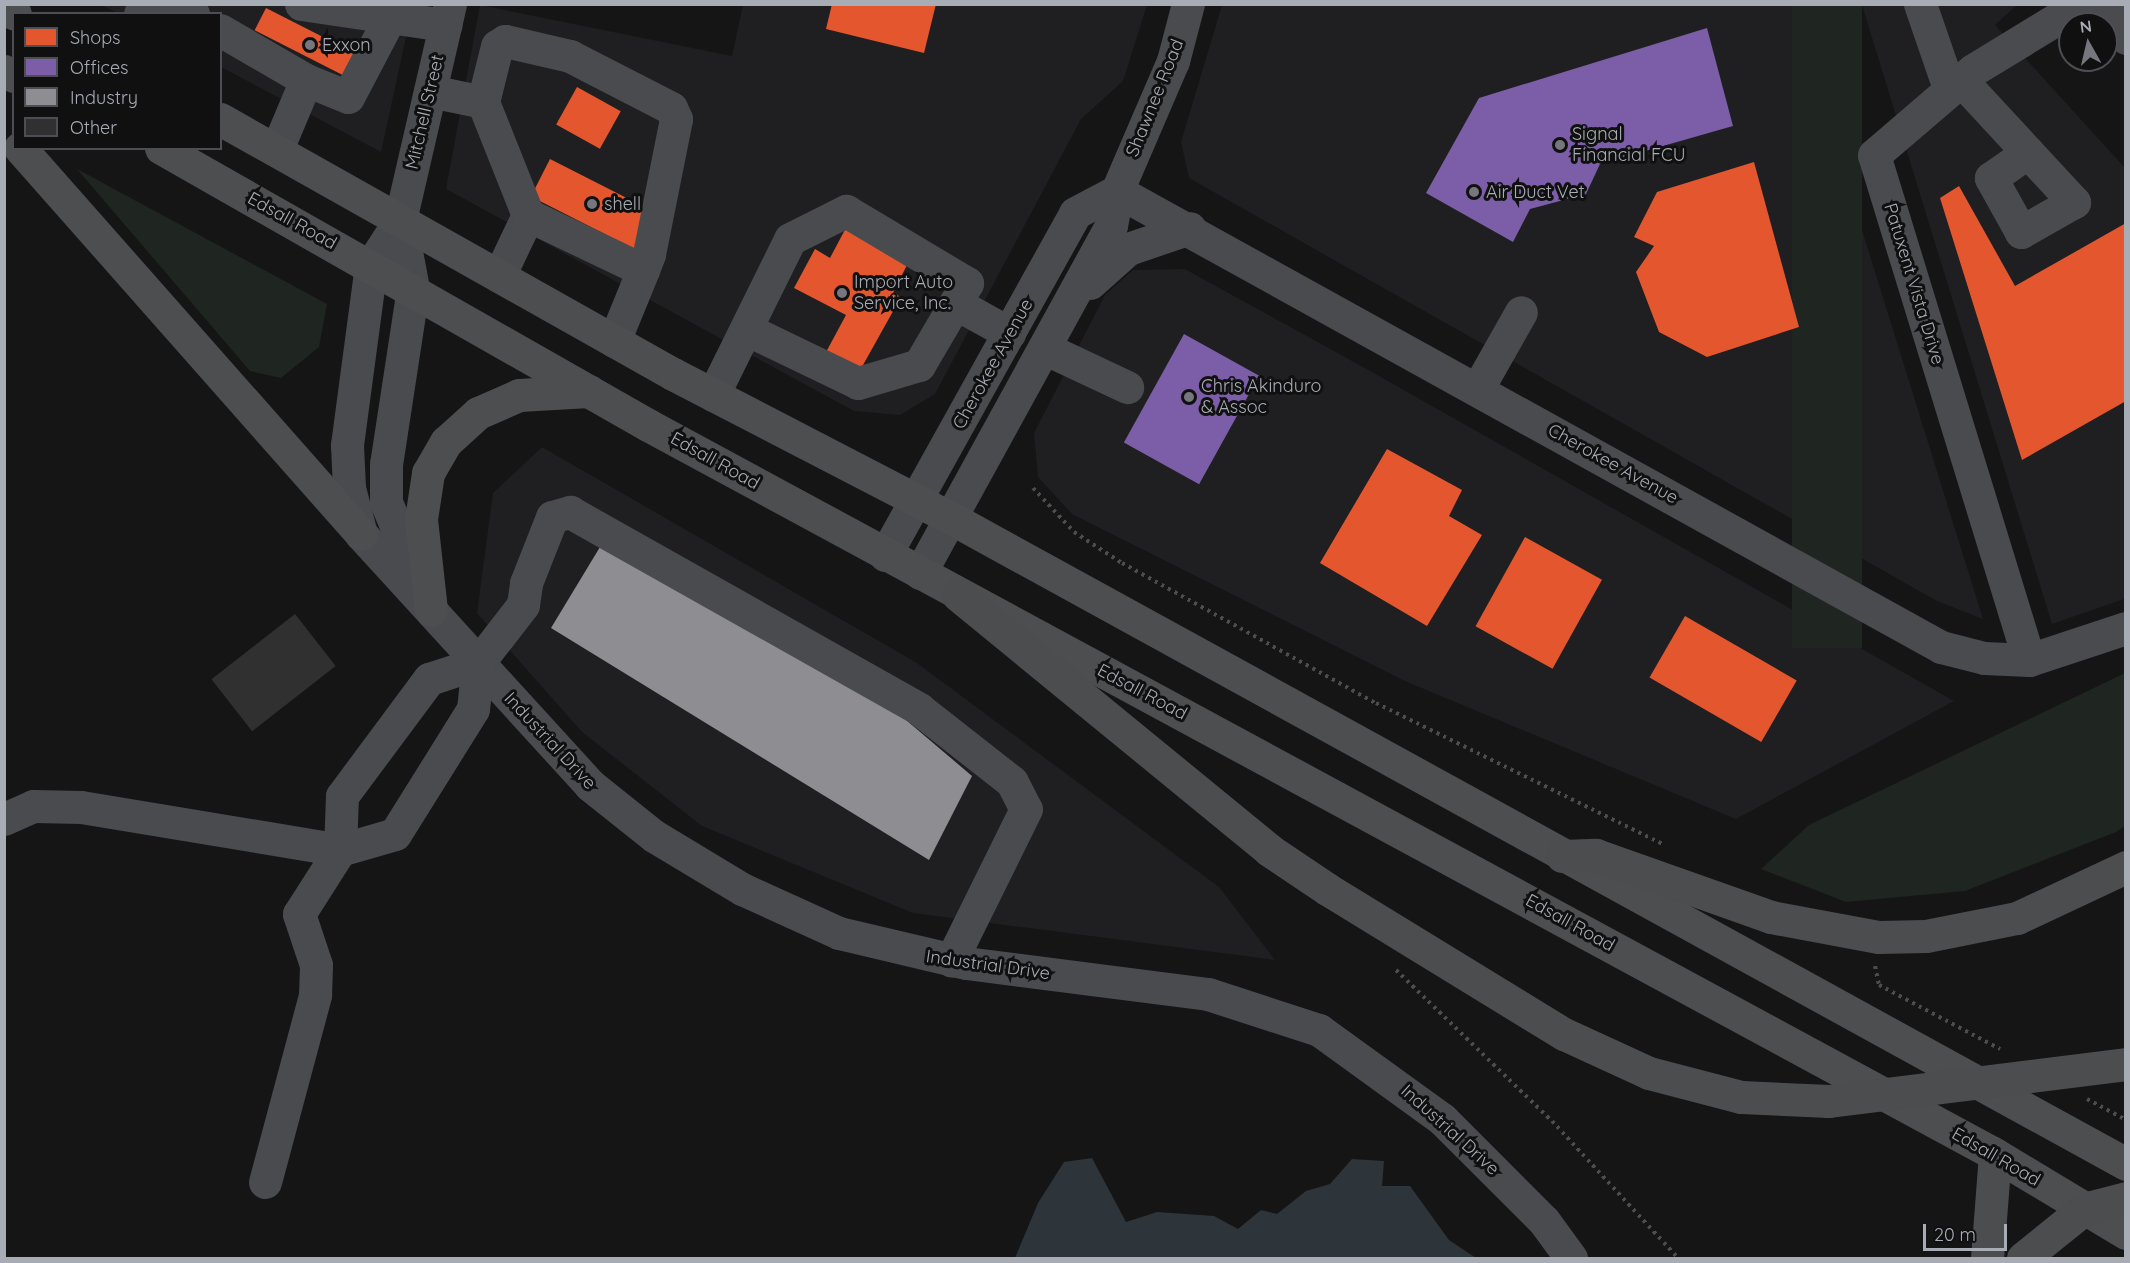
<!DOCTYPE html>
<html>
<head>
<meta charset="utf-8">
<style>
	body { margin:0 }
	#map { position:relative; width:2130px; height:1263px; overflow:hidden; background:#151516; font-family:Quicksand,sans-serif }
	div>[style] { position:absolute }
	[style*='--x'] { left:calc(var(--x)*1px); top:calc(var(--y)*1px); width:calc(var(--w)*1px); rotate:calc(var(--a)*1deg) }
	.built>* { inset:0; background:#1f1f21 }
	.green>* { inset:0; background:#1f2520; transform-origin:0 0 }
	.water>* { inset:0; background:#2d343a }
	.shops>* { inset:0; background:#e4572e; transform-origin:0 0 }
	.offices>* { inset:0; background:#7b5ea7; transform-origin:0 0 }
	.industry>* { inset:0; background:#8d8d92 }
	.building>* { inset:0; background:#303031; transform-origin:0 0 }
	.path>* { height:4px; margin-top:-2px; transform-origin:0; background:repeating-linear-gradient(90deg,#4b4d4f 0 3px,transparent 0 7.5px) }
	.minor>* { height:33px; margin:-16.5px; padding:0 16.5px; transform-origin:16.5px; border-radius:16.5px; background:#4a4b4e }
	.major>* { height:33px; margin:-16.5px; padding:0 16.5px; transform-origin:16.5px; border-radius:16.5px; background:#4c4e50 }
	.highway>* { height:33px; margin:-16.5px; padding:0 16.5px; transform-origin:16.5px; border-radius:16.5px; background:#4c4d4f }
	.highway-bridge>* { height:33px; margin:-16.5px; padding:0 16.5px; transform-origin:16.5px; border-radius:16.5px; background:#4c4d4f }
	.dots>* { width:16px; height:16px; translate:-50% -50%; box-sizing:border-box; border:3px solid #101011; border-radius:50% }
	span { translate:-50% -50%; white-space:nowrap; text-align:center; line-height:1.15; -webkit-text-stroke:6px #101011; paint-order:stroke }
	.poi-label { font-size:18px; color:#a8acb5 }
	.left { translate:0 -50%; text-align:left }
	.street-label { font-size:18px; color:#a8acb5 }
	.frame { position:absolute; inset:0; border:6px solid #a8acb5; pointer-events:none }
	.legend { position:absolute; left:12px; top:12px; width:210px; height:138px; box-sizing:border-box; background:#101011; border:2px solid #4d4e53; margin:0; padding:8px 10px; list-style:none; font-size:18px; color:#a8acb5 }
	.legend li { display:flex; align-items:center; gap:12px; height:30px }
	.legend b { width:30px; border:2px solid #4d4e53 }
	.north { position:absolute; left:2058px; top:12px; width:60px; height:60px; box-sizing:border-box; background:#101011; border:2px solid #4d4e53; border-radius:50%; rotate:352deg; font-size:16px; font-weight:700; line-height:24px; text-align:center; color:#a8acb5 }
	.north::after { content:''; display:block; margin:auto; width:21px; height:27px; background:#75777d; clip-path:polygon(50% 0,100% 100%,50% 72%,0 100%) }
	.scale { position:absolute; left:1923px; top:1224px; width:84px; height:27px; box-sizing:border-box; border:3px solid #a8acb5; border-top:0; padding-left:8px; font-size:18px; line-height:21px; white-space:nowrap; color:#a8acb5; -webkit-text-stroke:4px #101011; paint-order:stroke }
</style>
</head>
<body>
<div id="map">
	<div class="built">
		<i style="clip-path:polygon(101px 5px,413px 5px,381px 152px,221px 67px,220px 14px,118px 13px)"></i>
		<i style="clip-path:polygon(480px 5px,732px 56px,743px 5px,1147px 5px,1123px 81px,1081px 119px,935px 394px,900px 415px,854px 411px,446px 189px)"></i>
		<i style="clip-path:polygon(1222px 5px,1792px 5px,1983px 619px,1937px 601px,1189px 178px,1181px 142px)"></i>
		<i style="clip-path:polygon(1862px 5px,2017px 5px,1995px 25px,2125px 168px,2126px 598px,2121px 600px,2052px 624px)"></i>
		<i style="clip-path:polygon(1185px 269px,1372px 372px,1954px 701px,1736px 819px,1405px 681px,1072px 514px,1038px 477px,1034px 433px,1105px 295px,1133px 270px)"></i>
		<i style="clip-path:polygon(542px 447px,917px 663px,1219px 887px,1275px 960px,913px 913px,702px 826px,582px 732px,477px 613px,493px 493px)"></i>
	</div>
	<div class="green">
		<i style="left:1792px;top:5px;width:70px;height:643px"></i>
		<i style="clip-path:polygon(77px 169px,327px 304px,319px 347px,281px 378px,250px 371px)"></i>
		<i style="clip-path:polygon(2125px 673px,2125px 826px,2116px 832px,1965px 891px,1846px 902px,1761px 869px,1809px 825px)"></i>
	</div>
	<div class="water">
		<i style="clip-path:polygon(1092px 1158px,1126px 1222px,1157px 1212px,1214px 1216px,1238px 1229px,1261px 1210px,1277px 1214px,1306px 1191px,1330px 1184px,1352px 1159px,1384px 1161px,1382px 1186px,1410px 1186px,1449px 1240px,1476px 1258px,1015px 1258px,1038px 1203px,1064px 1162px)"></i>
	</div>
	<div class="shops">
		<i style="clip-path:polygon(832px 4px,936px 4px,924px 53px,826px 29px)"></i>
		<i style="left:266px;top:8px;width:112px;height:25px;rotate:27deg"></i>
		<i style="left:577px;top:87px;width:50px;height:43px;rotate:29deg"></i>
		<i style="left:550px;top:159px;width:117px;height:42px;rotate:27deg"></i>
		<i style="clip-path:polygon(1754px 162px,1799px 327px,1707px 357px,1659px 332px,1636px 272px,1654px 246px,1634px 237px,1657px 192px)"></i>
		<i style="clip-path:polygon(1959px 186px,2015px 286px,2126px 223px,2126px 401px,2022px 460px,1940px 198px)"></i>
		<i style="clip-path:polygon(848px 224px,911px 257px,893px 293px,901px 297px,858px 374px,825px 354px,846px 315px,794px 288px,815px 249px,830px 258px)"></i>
		<i style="clip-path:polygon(1387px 449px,1462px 490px,1449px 516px,1482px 535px,1427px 626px,1320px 563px)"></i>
		<i style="left:1525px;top:537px;width:88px;height:102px;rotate:29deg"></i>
		<i style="left:1685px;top:616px;width:129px;height:71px;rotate:30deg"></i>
	</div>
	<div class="offices">
		<i style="clip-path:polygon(1707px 28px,1733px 126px,1600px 164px,1586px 194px,1530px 209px,1513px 242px,1426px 193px,1479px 98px)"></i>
		<i style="left:1184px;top:334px;width:86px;height:124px;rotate:29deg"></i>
	</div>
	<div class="industry">
		<i style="clip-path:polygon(600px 547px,899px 714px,972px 776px,929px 860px,551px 628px)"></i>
	</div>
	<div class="building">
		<i style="left:295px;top:614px;width:66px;height:106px;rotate:52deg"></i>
	</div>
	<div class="path">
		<i style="--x:1033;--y:488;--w:60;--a:47"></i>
		<i style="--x:1074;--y:532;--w:57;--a:32.9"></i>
		<i style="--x:1122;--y:563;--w:290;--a:28.9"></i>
		<i style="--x:1376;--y:703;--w:320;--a:26.2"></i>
		<i style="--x:1875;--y:966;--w:19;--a:78"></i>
		<i style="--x:1879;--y:985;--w:137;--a:27.9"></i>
		<i style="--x:1396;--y:970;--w:217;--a:44.1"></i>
		<i style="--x:1552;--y:1121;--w:186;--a:47.4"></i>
		<i style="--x:2087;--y:1099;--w:44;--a:28.3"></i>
	</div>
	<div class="minor">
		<i style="--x:177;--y:4;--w:19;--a:32"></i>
		<i style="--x:301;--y:4;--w:146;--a:8.3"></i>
		<i style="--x:450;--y:4;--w:222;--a:103"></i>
		<i style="--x:400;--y:220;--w:54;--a:122.8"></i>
		<i style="--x:371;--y:265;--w:182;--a:97.6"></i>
		<i style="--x:347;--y:445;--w:43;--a:87.3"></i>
		<i style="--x:349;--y:488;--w:48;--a:75.4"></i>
		<i style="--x:361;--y:534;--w:340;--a:47.6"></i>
		<i style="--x:590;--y:785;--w:82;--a:38.6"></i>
		<i style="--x:654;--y:836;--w:103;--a:31.1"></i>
		<i style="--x:742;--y:889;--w:107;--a:24.4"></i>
		<i style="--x:839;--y:933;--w:130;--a:13.3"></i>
		<i style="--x:966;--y:963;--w:244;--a:7.3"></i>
		<i style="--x:1208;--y:994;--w:117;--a:18"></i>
		<i style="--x:1319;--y:1030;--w:152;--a:35.9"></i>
		<i style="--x:1442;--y:1119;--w:144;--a:45"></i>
		<i style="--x:1544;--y:1221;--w:46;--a:53.9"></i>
		<i style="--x:1920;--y:4;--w:89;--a:71"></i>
		<i style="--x:2103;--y:4;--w:41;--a:55.9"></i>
		<i style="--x:140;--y:14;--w:13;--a:-51"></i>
		<i style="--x:220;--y:30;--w:99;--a:30.2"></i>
		<i style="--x:306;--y:80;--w:45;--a:22"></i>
		<i style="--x:348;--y:97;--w:90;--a:-62.3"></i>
		<i style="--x:1960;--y:79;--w:168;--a:47.2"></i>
		<i style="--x:2074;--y:202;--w:61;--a:150.5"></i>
		<i style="--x:2021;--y:232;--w:62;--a:-119.1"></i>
		<i style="--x:1991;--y:178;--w:45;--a:-35.1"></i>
		<i style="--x:430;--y:91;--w:54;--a:11.7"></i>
		<i style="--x:277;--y:149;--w:75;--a:-67.2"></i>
		<i style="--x:1117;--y:191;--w:942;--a:28.96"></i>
		<i style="--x:1941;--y:647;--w:44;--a:14.3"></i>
		<i style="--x:1984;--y:658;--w:45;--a:2.5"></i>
		<i style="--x:2029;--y:660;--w:102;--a:-18.3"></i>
		<i style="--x:400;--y:220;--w:69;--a:79.2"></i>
		<i style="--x:413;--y:288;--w:178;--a:98.7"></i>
		<i style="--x:386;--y:464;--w:38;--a:90"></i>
		<i style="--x:386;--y:502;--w:91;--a:67.4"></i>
		<i style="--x:499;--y:276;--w:68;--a:-64.6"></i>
		<i style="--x:1090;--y:283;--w:51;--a:-41.8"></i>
		<i style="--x:1128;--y:249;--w:65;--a:-18.7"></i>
		<i style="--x:955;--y:303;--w:62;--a:29.1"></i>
		<i style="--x:614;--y:341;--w:77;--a:-67.8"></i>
		<i style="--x:643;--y:270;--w:17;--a:-69"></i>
		<i style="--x:649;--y:254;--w:138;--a:-78.7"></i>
		<i style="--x:676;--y:119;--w:12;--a:-114"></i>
		<i style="--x:671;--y:108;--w:114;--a:-152.8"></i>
		<i style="--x:570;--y:56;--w:67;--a:-167"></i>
		<i style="--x:505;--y:41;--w:9;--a:148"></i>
		<i style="--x:497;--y:46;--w:58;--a:104"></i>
		<i style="--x:483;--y:102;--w:122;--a:68.3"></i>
		<i style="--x:528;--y:215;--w:127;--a:25.6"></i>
		<i style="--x:1044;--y:348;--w:92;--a:25.2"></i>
		<i style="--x:1478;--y:388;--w:87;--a:-60.5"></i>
		<i style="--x:713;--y:395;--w:174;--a:-63.7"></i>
		<i style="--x:790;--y:239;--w:63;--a:-26.6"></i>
		<i style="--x:846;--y:211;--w:141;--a:30.8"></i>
		<i style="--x:967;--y:283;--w:95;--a:120.3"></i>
		<i style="--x:919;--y:365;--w:64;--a:163.6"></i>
		<i style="--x:858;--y:383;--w:124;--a:-154.3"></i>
		<i style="--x:885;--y:555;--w:391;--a:-60.9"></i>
		<i style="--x:1075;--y:213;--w:47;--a:-27.6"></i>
		<i style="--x:920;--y:573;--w:396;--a:-61.2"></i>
		<i style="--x:1111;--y:226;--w:36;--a:-80"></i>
		<i style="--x:1117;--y:191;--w:142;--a:-66.7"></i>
		<i style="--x:1173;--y:61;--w:59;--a:-75.3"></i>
		<i style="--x:2029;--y:660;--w:528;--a:-107.06"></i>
		<i style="--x:1874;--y:155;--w:130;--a:-40.6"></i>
		<i style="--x:1973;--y:70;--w:127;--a:-31.4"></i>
		<i style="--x:4;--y:819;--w:32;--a:-24"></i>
		<i style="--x:33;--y:806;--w:48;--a:1.2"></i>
		<i style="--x:81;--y:807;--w:263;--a:9.4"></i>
		<i style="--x:340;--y:850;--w:57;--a:-16.2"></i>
		<i style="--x:395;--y:834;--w:147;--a:-58"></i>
		<i style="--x:473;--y:709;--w:46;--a:-83.8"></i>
		<i style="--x:478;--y:663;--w:73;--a:-52.2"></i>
		<i style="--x:523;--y:605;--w:22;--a:-82"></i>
		<i style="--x:526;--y:583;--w:71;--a:-68.5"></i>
		<i style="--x:552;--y:517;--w:19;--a:-16"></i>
		<i style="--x:570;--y:512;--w:401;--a:29.4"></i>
		<i style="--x:919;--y:709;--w:118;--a:38.1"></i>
		<i style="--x:1012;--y:782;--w:30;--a:63"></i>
		<i style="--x:1026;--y:809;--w:169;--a:116.3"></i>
		<i style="--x:265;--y:1182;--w:194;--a:-75"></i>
		<i style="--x:315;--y:995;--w:30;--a:-88"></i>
		<i style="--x:316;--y:965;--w:54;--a:-108.4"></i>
		<i style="--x:299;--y:914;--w:76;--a:-57.4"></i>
		<i style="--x:340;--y:850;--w:54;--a:-87.9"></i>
		<i style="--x:342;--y:796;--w:146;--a:-53.4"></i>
		<i style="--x:429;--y:679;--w:52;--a:-18.1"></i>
	</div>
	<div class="major">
		<i style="--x:4;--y:9;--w:12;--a:24"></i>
		<i style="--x:4;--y:71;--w:11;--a:27"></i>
		<i style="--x:220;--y:119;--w:520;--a:29.38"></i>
		<i style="--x:673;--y:374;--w:313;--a:27.4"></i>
		<i style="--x:951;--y:518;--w:1341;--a:28.8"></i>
		<i style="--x:20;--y:148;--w:515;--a:48.54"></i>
		<i style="--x:161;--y:148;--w:560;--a:29.63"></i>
		<i style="--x:648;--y:425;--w:1527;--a:28.43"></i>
		<i style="--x:1991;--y:1152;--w:157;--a:31"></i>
		<i style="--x:431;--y:610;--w:92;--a:-96.3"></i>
		<i style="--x:421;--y:519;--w:47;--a:-81.3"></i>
		<i style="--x:428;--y:473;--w:36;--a:-60"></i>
		<i style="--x:446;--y:442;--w:43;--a:-42.2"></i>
		<i style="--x:478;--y:413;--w:45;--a:-23.7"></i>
		<i style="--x:519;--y:395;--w:70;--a:-3.3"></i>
	</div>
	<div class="highway">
		<i style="--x:958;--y:595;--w:402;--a:39.3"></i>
		<i style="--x:1269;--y:850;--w:70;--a:33.9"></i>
		<i style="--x:1327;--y:889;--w:278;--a:31.5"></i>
		<i style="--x:1564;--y:1034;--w:94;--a:24.6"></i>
		<i style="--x:1649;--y:1073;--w:95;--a:14.6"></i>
		<i style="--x:1562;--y:856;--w:34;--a:-2"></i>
		<i style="--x:1596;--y:855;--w:186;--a:19.5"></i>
		<i style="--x:1771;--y:917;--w:109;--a:10.6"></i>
		<i style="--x:1878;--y:937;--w:48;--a:-1.2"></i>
		<i style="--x:1926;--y:936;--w:93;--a:-11.2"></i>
		<i style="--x:2017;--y:918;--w:120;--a:-25.1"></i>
		<i style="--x:1987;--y:1258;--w:104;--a:-85.6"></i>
		<i style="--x:2023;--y:1258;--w:78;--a:-38.8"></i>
		<i style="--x:2084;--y:1209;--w:43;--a:-14.7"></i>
	</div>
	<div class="highway-bridge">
		<i style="--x:1741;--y:1097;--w:88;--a:2.6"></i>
		<i style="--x:1829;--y:1101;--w:299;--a:-7.1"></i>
	</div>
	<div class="dots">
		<i style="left:310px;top:45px;background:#75777d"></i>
		<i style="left:1560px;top:145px;background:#75777d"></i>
		<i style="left:1474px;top:192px;background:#75777d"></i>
		<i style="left:592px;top:204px;background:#75777d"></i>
		<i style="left:842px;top:293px;background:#75777d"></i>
		<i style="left:1189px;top:397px;background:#75777d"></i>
	</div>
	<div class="poi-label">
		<span class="left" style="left:322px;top:45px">Exxon</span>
		<span class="left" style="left:1572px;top:145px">Signal<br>Financial FCU</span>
		<span class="left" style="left:1486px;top:192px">Air Duct Vet</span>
		<span class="left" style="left:604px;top:204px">shell</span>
		<span class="left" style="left:854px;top:293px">Import Auto<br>Service, Inc.</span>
		<span class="left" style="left:1201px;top:397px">Chris Akinduro<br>&amp; Assoc</span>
	</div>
	<div class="street-label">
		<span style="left:1155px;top:98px;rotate:-68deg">Shawnee Road</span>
		<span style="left:425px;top:112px;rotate:-77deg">Mitchell Street</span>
		<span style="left:292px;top:221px;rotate:29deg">Edsall Road</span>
		<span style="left:1914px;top:284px;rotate:73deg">Patuxent Vista Drive</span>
		<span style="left:993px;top:364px;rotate:-61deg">Cherokee Avenue</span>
		<span style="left:715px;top:461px;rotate:29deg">Edsall Road</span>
		<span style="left:1613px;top:464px;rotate:29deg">Cherokee Avenue</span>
		<span style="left:1142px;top:692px;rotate:28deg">Edsall Road</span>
		<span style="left:550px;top:741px;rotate:47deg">Industrial Drive</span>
		<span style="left:1570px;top:923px;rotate:29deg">Edsall Road</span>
		<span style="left:988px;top:965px;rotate:8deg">Industrial Drive</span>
		<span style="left:1450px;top:1130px;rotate:42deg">Industrial Drive</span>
		<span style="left:1996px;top:1157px;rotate:30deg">Edsall Road</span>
	</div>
	<div class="frame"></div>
	<ul class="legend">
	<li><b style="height:16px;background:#e4572e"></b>Shops</li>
	<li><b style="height:16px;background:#7b5ea7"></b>Offices</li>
	<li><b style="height:16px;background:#8d8d92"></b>Industry</li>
	<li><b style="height:16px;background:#303031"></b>Other</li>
	</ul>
	<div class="north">N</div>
	<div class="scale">20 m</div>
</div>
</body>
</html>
